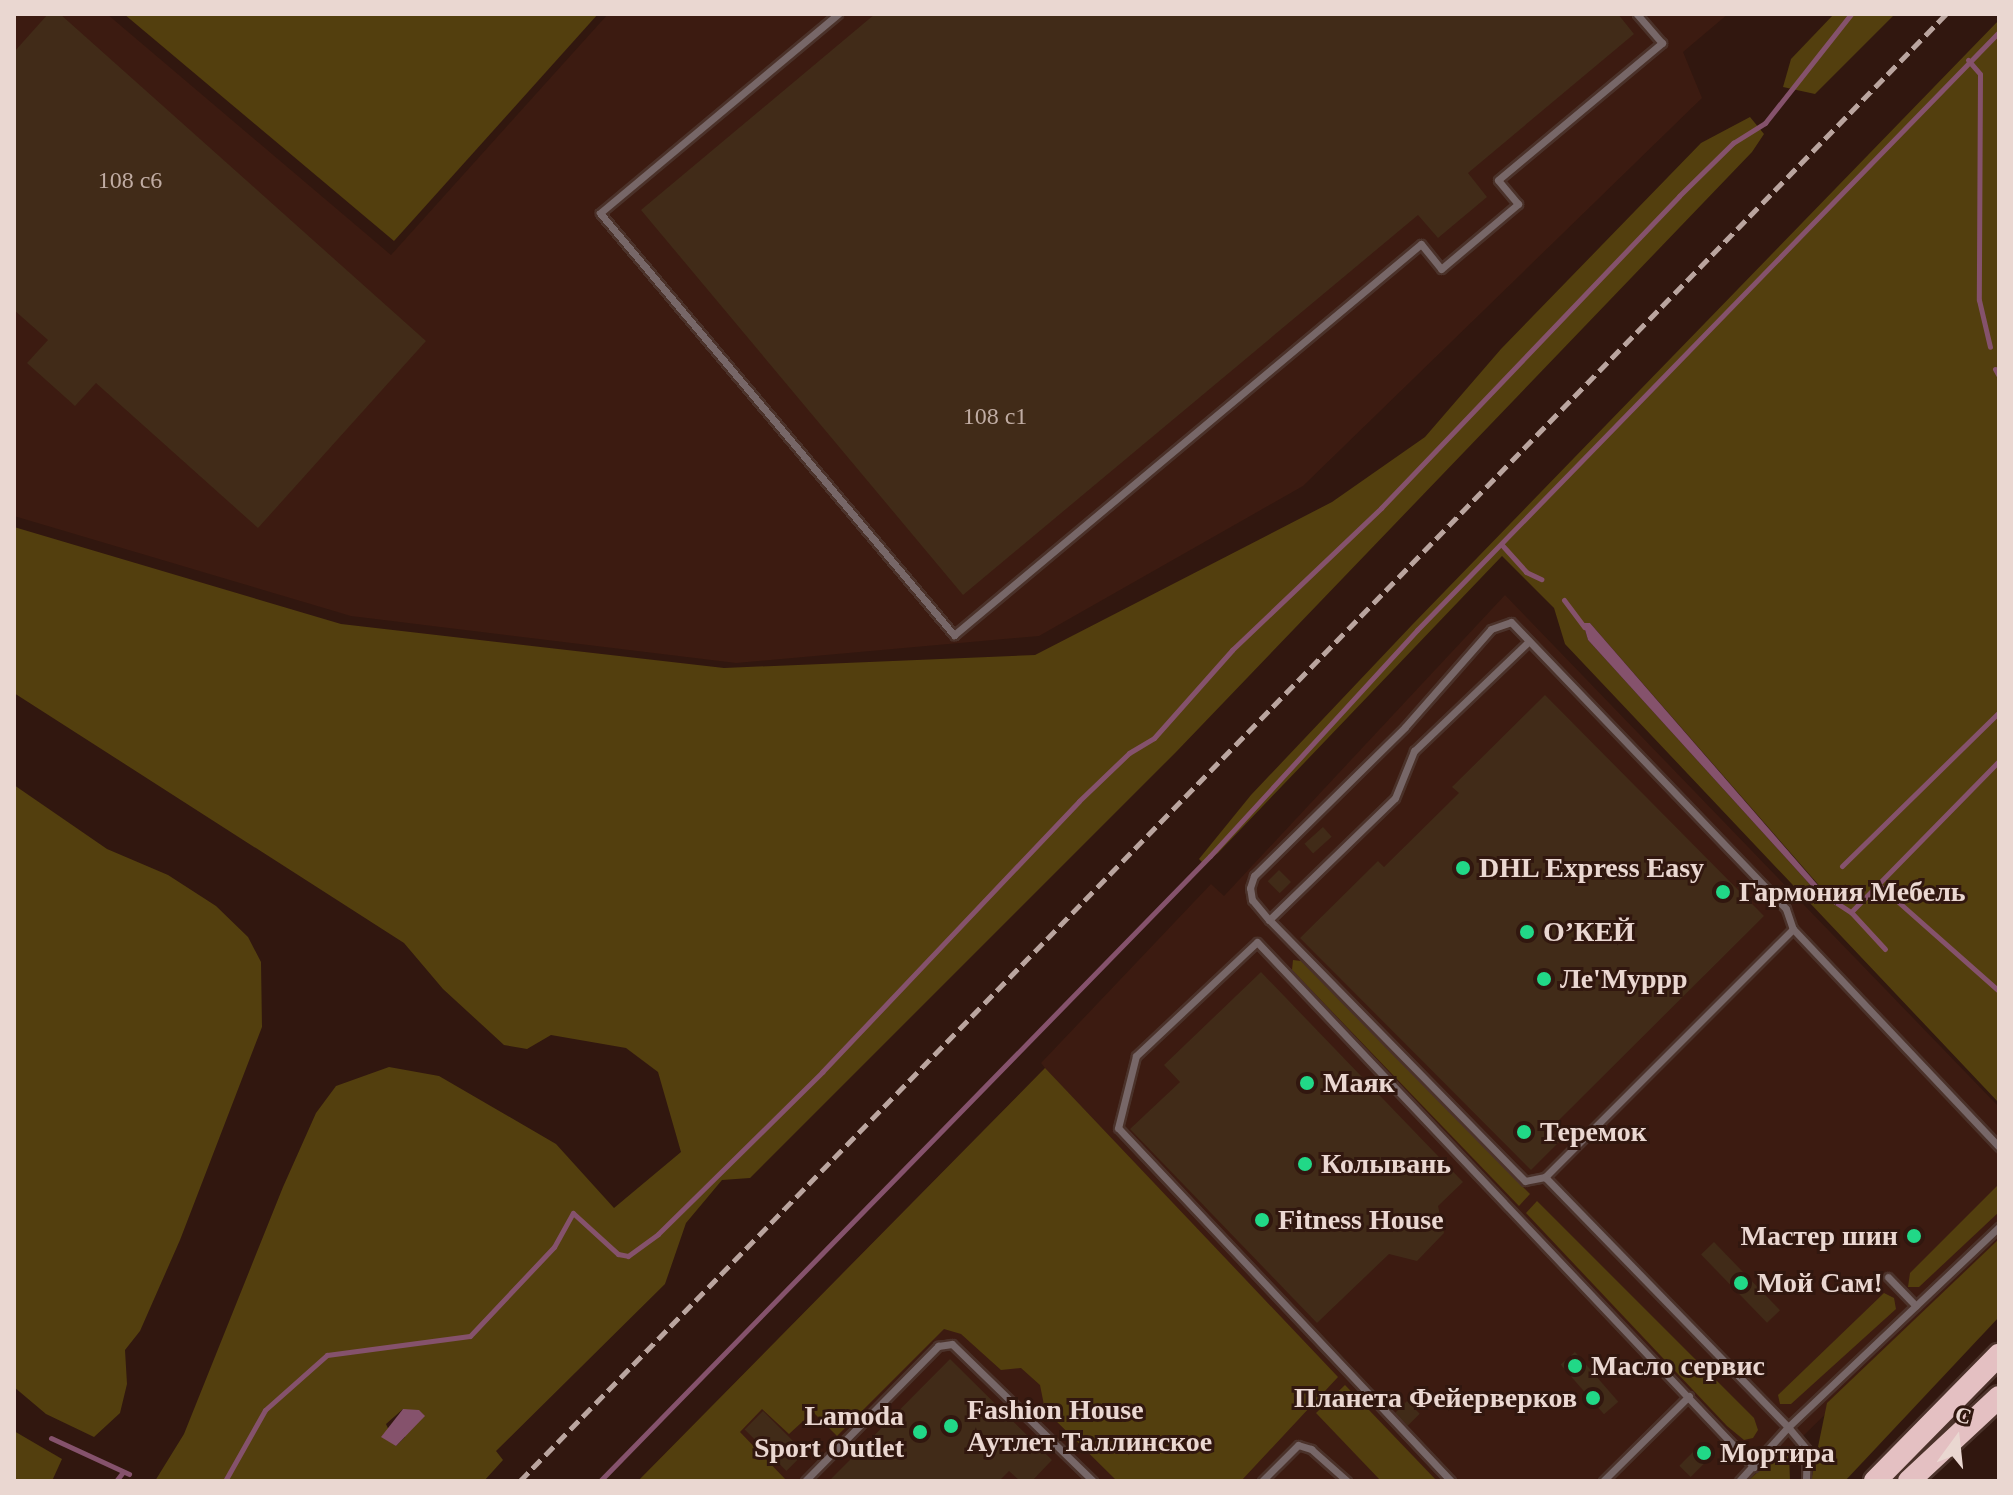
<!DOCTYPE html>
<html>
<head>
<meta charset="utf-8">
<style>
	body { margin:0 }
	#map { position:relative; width:2013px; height:1495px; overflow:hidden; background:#31170f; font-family:Georgia,serif }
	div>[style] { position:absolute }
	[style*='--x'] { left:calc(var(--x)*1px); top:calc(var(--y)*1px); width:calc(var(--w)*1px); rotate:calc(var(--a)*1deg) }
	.built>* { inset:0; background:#3c1b11 }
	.green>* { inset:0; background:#533f0e }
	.water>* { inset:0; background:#85526c }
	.stream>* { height:5px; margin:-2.5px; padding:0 2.5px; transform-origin:2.5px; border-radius:2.5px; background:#85526c }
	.building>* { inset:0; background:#412b18; transform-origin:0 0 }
	.roads { filter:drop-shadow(2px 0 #4b322a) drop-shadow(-2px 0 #4b322a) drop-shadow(0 2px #4b322a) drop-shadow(0 -2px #4b322a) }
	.service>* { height:7px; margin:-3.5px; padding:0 3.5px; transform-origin:3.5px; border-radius:3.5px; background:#776768 }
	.trunk>* { height:22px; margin:-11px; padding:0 11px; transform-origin:11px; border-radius:11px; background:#e4c0c2 }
	.rail>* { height:5px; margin-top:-2.5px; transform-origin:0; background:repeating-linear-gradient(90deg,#baa59f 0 12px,transparent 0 18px) }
	.dots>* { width:22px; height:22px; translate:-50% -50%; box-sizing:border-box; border:4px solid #31170f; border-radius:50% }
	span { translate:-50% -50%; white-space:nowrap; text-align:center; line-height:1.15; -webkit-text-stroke:6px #31170f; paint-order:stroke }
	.number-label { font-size:24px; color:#c0aca3 }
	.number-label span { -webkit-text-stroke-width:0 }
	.poi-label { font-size:28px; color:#ead7d1; font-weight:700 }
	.left { translate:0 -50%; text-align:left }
	.right { translate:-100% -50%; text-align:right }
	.frame { position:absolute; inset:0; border:16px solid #ead7d1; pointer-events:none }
	.north { position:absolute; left:1917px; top:1399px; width:80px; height:80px; -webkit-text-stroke:6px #31170f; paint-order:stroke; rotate:15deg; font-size:22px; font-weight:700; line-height:32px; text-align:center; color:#ead7d1 }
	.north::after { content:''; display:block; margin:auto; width:28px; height:36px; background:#ead7d1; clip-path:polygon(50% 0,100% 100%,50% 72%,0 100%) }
</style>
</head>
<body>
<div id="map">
	<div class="built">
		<i style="clip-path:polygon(14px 14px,107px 14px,391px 255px,608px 14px,1728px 14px,1683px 52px,1702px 98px,1303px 486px,1039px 636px,736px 663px,351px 616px,14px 516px)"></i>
		<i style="clip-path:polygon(1505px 595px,1999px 1107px,1999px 1245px,1757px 1481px,638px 1481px,1045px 1068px,1041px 1063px,1211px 884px,1224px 896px)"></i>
	</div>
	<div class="green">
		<i style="clip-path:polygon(124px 14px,598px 14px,394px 241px)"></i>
		<i style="clip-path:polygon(1834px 14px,1895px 14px,1815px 94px,1783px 87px,1791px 59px)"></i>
		<i style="clip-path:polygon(evenodd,1999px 20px,1999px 1103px,1565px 644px,1554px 608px,1502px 556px,1218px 853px,1204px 864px,1199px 859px,1251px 795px,1412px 625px,1999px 20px,1583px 623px,1590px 623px,1830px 898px,1824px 900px,1588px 640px,1583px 623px)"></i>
		<i style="clip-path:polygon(evenodd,1750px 117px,1764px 134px,1752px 152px,1177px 751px,750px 1178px,722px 1180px,686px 1223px,665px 1284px,496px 1451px,503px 1460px,484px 1481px,155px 1481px,184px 1434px,283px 1187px,316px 1113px,336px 1086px,389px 1067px,439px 1076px,556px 1144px,614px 1208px,681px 1152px,658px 1072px,626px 1048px,551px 1035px,527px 1049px,504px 1045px,443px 989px,404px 943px,14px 693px,14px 527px,341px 624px,724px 668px,1035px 655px,1332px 502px,1425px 437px,1501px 349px,1701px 143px,1750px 117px,403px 1409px,405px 1437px,396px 1446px,386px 1424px,403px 1409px)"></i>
		<i style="clip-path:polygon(14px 785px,107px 849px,168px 875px,216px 906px,248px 937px,261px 962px,262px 1027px,180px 1240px,140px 1331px,125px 1350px,127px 1384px,120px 1413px,94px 1437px,46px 1414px,14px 1387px)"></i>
		<i style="clip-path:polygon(1293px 960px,1301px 961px,1530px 1194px,1519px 1206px,1292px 970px)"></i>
		<i style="clip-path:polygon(1045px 1068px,1338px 1377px,1241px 1481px,1117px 1481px,1045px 1410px,1040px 1385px,1021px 1368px,1001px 1370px,961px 1334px,944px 1329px,837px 1436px,813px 1412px,789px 1434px,762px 1409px,740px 1432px,787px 1481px,638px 1481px)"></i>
		<i style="clip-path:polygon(1999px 1184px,1999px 1212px,1919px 1287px,1908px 1287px,1910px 1273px)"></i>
		<i style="clip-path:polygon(1537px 1201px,1754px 1418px,1758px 1430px,1753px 1438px,1744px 1440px,1727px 1426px,1526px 1213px)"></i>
		<i style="clip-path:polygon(1999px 1239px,1999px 1317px,1845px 1481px,1811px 1481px,1827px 1403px)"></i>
		<i style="clip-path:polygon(1884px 1293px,1894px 1298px,1896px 1309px,1791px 1404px,1780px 1404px,1778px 1395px)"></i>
		<i style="clip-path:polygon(1345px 1385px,1437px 1481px,1381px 1481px,1316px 1413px)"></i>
		<i style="clip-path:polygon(14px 1431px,62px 1459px,52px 1481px,14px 1481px)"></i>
		<i style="clip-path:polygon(1780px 1451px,1789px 1453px,1790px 1481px,1748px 1481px)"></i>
	</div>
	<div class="water">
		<i style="clip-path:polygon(1583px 623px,1590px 623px,1830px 899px,1824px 900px,1588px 640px)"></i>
		<i style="clip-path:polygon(403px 1409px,419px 1410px,425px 1416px,396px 1446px,381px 1437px)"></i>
	</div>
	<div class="stream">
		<i style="--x:1968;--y:60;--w:18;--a:49"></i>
		<i style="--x:1980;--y:74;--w:226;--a:90.3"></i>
		<i style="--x:1979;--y:300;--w:48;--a:76.8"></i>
		<i style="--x:1995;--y:369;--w:8;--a:60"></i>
		<i style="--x:1502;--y:545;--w:36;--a:48"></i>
		<i style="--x:1526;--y:572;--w:17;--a:25"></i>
		<i style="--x:1564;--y:600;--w:34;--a:53"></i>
		<i style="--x:1842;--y:866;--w:220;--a:-44.4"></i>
		<i style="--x:1878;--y:884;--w:162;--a:41.5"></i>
		<i style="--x:1826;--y:896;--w:30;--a:33"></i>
		<i style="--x:1885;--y:949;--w:50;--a:-132.6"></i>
		<i style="--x:1851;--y:912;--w:211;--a:-45.6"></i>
		<i style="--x:51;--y:1438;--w:86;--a:24.8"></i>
		<i style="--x:116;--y:1481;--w:11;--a:-52"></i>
		<i style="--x:225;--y:1481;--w:81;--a:-60.6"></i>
		<i style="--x:265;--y:1410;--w:83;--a:-41.6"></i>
		<i style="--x:327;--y:1355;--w:144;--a:-7.6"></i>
		<i style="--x:470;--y:1336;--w:122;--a:-46.7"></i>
		<i style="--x:554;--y:1247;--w:39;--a:-61"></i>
		<i style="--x:573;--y:1213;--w:61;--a:42.3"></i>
		<i style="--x:618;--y:1254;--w:10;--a:11"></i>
		<i style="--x:628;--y:1256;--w:37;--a:-36"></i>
		<i style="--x:658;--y:1234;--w:231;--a:-44.6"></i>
		<i style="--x:822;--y:1072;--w:373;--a:-46.5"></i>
		<i style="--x:1079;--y:801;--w:69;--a:-43.8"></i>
		<i style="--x:1129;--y:753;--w:29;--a:-31"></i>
		<i style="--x:1154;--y:738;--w:118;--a:-48.4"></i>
		<i style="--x:1232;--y:650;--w:206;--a:-43.6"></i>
		<i style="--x:1381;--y:508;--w:431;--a:-46.3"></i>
		<i style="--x:1679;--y:196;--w:76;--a:-44.5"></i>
		<i style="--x:1733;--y:143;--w:38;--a:-32"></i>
		<i style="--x:1765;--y:123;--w:139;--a:-51.7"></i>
		<i style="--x:600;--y:1481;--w:873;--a:-45.7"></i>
		<i style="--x:1210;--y:856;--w:306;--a:-47.5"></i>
		<i style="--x:1417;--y:630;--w:834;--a:-45.78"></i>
	</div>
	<div class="building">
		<i style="clip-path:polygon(48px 14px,60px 14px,426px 341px,258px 528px,96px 383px,75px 406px,27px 363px,48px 340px,14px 310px,14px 52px)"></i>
		<i style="clip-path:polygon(875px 14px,1618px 14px,1634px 34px,1468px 173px,1487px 197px,1438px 238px,1418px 215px,963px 595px,641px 210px)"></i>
		<i style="clip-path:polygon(1545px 695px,1764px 916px,1550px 1129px,1561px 1140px,1531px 1170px,1300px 938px,1378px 861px,1384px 867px,1459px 793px,1452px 787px)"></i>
		<i style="left:1323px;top:827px;width:13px;height:25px;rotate:48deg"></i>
		<i style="left:1279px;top:870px;width:17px;height:16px;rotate:45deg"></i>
		<i style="clip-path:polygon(1261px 972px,1463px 1182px,1438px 1206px,1444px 1233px,1417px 1261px,1389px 1254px,1317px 1323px,1130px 1129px,1180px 1082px,1164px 1065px)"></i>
		<i style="left:1714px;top:1242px;width:95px;height:18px;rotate:46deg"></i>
		<i style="left:1575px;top:1352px;width:66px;height:19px;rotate:49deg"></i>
		<i style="clip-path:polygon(950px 1359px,1052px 1460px,1032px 1481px,1020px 1481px,1009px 1471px,999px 1481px,829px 1481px)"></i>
		<i style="left:1407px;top:1401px;width:18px;height:17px;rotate:45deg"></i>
		<i style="left:763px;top:1411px;width:59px;height:26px;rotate:45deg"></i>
		<i style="left:1702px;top:1443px;width:16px;height:32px;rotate:45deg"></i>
	</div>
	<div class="roads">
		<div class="service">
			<i style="--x:838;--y:14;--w:310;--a:140.1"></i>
			<i style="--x:600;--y:213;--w:551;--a:50.01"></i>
			<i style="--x:954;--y:635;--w:609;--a:-39.94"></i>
			<i style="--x:1421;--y:244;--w:32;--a:51"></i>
			<i style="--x:1441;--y:269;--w:101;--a:-40.2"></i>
			<i style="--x:1518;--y:204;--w:31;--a:-130"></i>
			<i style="--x:1498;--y:180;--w:214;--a:-39.9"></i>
			<i style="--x:1662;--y:43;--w:38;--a:-131"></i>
			<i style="--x:1269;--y:920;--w:175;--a:-44.1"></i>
			<i style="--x:1395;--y:798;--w:51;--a:-68"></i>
			<i style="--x:1414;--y:751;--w:159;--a:-43.7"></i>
			<i style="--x:1793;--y:929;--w:351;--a:135"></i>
			<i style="--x:1545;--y:1177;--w:20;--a:169"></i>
			<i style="--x:1525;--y:1181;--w:366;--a:-134.4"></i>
			<i style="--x:1269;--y:920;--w:26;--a:-130"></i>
			<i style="--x:1252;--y:900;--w:12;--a:-99"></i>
			<i style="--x:1250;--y:888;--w:13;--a:-72"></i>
			<i style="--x:1254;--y:876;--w:212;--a:-44.6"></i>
			<i style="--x:1405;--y:727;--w:130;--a:-48.7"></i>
			<i style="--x:1491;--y:629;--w:21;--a:-19"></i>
			<i style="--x:1511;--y:622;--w:397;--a:46.2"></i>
			<i style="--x:1786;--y:909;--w:21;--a:71"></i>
			<i style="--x:1793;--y:929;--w:300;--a:46.6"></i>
			<i style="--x:1545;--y:1177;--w:349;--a:45.8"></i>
			<i style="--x:1788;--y:1427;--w:30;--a:50"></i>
			<i style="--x:1807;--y:1450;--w:31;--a:92"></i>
			<i style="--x:1888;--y:1277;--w:40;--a:46"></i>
			<i style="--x:805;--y:1481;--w:190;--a:-45.4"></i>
			<i style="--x:938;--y:1346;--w:14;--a:-8"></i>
			<i style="--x:952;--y:1344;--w:197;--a:44.2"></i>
			<i style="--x:1262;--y:1481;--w:51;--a:-45"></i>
			<i style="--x:1298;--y:1445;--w:14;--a:17"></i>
			<i style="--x:1311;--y:1449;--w:48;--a:41.6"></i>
			<i style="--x:1451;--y:1481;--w:485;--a:-133.3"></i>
			<i style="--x:1118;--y:1128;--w:74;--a:-76"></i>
			<i style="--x:1136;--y:1056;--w:166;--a:-43.3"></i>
			<i style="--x:1257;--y:942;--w:723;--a:46.57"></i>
			<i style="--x:1603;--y:1481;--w:121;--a:-44.7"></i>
			<i style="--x:1739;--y:1481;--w:73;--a:-47.8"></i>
			<i style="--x:1788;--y:1427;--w:291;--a:-43.5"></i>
		</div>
		<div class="trunk">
			<i style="--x:1875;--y:1481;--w:177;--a:-45.5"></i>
			<i style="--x:1909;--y:1481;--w:123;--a:-43"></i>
		</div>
	</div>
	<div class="rail">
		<i style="--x:520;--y:1481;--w:2046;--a:-45.81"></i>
	</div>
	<div class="dots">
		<i style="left:1463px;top:868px;background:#21d887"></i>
		<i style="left:1723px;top:892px;background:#21d887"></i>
		<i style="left:1527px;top:932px;background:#21d887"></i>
		<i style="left:1544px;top:979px;background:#21d887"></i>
		<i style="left:1307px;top:1083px;background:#21d887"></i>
		<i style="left:1524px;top:1132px;background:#21d887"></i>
		<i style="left:1305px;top:1164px;background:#21d887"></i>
		<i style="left:1262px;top:1220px;background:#21d887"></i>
		<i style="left:1914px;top:1236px;background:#21d887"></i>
		<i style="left:1741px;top:1283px;background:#21d887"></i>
		<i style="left:1575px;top:1366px;background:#21d887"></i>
		<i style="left:1593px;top:1398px;background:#21d887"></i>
		<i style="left:951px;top:1426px;background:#21d887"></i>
		<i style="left:920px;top:1432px;background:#21d887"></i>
		<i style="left:1704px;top:1453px;background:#21d887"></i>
	</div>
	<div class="number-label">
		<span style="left:130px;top:181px">108 с6</span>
		<span style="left:995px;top:417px">108 с1</span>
	</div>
	<div class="poi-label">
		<span class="left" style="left:1479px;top:868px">DHL Express Easy</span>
		<span class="left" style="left:1739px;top:892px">Гармония Мебель</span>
		<span class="left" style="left:1543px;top:932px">О’КЕЙ</span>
		<span class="left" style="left:1560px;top:979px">Ле'Муррр</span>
		<span class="left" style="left:1323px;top:1083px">Маяк</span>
		<span class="left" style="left:1540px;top:1132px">Теремок</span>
		<span class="left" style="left:1321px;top:1164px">Колывань</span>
		<span class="left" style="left:1278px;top:1220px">Fitness House</span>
		<span class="right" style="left:1898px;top:1236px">Мастер шин</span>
		<span class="left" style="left:1757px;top:1283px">Мой Сам!</span>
		<span class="left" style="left:1591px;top:1366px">Масло сервис</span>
		<span class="right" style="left:1577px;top:1398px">Планета Фейерверков</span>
		<span class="left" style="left:967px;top:1426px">Fashion House<br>Аутлет Таллинское</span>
		<span class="right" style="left:904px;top:1432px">Lamoda<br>Sport Outlet</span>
		<span class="left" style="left:1720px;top:1453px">Мортира</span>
	</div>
	<div class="frame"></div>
	<div class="north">С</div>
</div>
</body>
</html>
